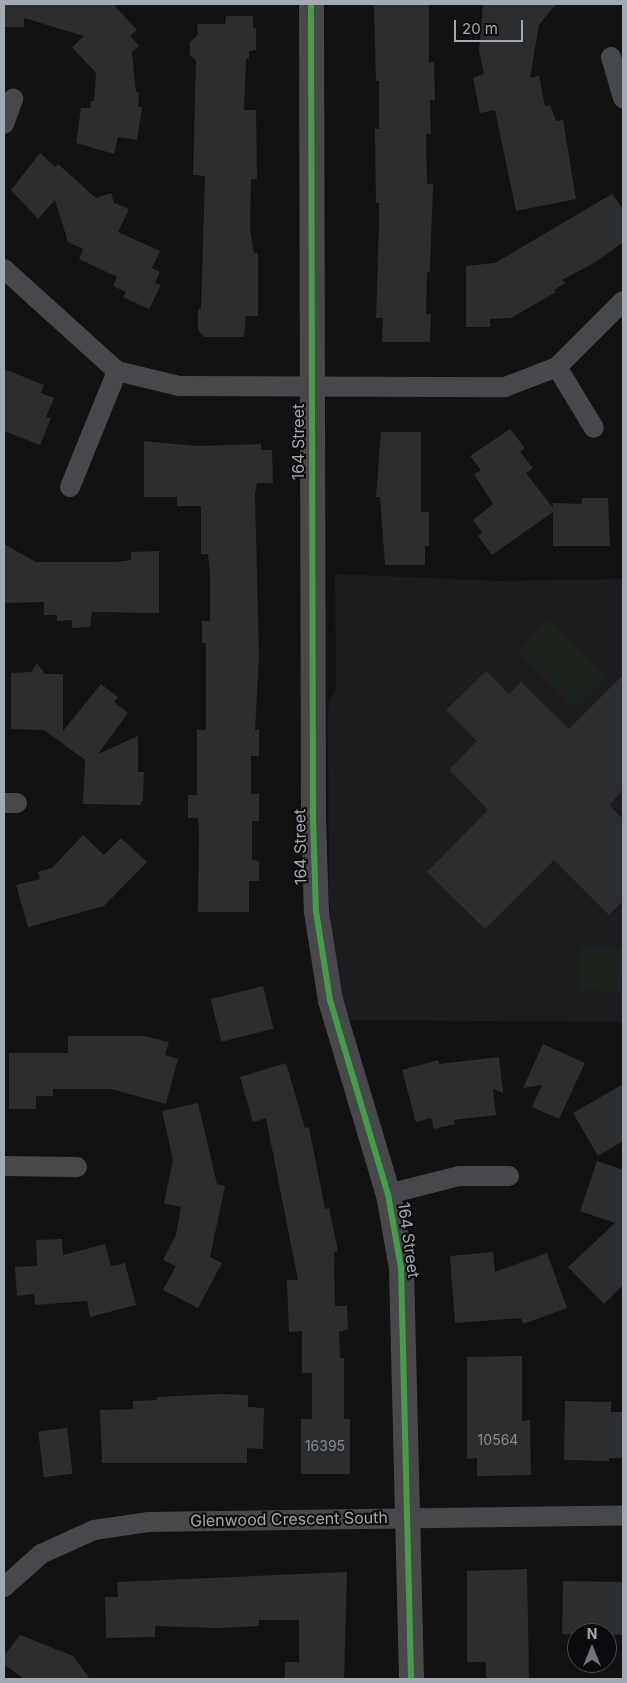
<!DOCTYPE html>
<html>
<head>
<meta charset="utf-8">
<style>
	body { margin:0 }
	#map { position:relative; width:627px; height:1683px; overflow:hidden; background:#121212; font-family:Inter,sans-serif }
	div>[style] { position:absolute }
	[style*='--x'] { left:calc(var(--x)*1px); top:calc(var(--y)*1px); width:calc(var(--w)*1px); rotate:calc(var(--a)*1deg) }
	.built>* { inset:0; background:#1c1c1e }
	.green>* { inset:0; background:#1c221c; transform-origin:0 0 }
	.building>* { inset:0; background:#2c2d2e; transform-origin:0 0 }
	.minor>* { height:20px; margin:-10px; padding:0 10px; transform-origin:10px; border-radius:10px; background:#46484b }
	.tertiary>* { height:25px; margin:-12.5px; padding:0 12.5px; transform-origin:12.5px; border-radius:12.5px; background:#46484b }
	.cycleway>* { height:6px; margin:-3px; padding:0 3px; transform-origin:3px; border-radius:3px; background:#469c4c }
	span { translate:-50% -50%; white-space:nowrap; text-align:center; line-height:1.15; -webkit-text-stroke:4px #0c0c0e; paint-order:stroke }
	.number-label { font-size:14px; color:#858b92 }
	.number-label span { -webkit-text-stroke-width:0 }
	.street-label { font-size:16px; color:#a3aab3 }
	.frame { position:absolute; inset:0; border:5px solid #a3aab3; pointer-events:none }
	.north { position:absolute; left:567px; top:1623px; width:50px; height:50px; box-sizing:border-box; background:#0c0c0e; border:1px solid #484b50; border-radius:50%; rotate:0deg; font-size:14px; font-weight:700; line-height:20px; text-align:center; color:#a3aab3 }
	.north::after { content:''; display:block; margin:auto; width:18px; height:22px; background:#70757b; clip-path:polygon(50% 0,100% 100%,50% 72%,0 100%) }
	.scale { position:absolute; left:454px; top:20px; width:69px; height:22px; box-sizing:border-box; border:2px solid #a3aab3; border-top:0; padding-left:6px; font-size:15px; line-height:18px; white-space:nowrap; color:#a3aab3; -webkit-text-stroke:4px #0c0c0e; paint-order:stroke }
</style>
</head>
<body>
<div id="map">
	<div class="built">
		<i style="clip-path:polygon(335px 574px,498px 581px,623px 579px,623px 1022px,346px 1020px,337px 976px,329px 900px,328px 712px,329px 701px,336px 688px)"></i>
	</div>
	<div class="green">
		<i style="left:549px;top:620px;width:81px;height:45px;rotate:44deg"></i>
		<i style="left:581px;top:947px;width:42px;height:43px;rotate:3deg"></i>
	</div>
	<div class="building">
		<i style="clip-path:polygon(4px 4px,113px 4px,137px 30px,130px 36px,139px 46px,132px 52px,136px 92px,139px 93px,138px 107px,142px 107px,137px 140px,118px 137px,114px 154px,76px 143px,81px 108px,90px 108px,91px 101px,94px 101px,96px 73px,72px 47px,84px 36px,24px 18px,24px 27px,4px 27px)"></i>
		<i style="clip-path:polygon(382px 4px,429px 4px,429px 62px,434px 62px,435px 100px,430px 100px,431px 134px,426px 134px,427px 184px,433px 184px,430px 272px,427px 272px,426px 314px,431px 314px,430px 342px,382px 342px,383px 318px,376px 318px,379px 224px,379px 203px,376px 203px,375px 129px,379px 129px,379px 81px,376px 81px,374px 6px)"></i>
		<i style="clip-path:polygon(483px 4px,556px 4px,539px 25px,530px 78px,539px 76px,545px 106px,550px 105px,556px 121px,563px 120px,576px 199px,516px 211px,495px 110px,480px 113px,473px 78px,484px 74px,479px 51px)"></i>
		<i style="clip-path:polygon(226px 16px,253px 16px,253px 28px,256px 28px,256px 50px,249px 51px,249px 59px,246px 59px,244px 110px,256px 110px,257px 179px,251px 179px,250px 229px,254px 253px,258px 253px,258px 316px,246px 316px,244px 337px,204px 337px,198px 330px,198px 309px,201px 309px,205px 176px,193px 175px,196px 61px,190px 55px,190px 42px,198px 35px,197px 24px,225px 24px)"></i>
		<i style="clip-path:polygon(40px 153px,55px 167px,58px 164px,96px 198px,111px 193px,114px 203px,129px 209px,118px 232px,160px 251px,152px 268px,160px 272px,155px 283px,161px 285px,149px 309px,123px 297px,126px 292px,113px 286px,117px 277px,79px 259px,83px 249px,68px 242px,55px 200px,38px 219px,11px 190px)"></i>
		<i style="clip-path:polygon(612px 194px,623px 209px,623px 242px,596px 262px,562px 280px,565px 283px,554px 290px,556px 292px,511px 318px,490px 319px,490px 327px,466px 327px,466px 266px,495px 263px)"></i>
		<i style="clip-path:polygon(4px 369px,44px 385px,41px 393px,54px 398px,46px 417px,51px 418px,40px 445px,4px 431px)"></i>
		<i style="clip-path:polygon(510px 429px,525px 448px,520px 452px,533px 468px,526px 473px,553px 508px,553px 503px,582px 504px,582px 498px,608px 498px,610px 546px,553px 546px,553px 512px,492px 555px,478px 536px,482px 532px,473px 520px,493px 504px,474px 474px,481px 470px,470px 456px)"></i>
		<i style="clip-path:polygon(381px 432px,421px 432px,421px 512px,429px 512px,429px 546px,425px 546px,425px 565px,385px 565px,380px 497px,376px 497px)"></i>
		<i style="clip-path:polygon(144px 441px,197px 446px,261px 444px,261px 450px,272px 450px,273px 483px,257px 483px,255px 494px,259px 658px,255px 730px,259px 730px,259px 756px,251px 756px,251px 794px,259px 794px,259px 821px,252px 821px,252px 860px,259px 861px,259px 881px,249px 881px,249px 912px,198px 912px,199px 831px,198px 818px,188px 818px,188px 795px,197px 795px,197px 730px,206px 730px,206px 643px,202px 643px,202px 621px,210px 621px,210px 575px,208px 554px,201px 554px,201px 506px,177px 506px,177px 497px,144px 497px)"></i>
		<i style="clip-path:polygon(4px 544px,36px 562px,116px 562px,131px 560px,131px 552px,159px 551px,159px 613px,92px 612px,90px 627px,72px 628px,72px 620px,57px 621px,57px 615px,44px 615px,44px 602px,4px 603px)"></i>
		<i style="clip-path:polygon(37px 663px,45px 674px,63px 674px,63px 731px,101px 684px,118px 697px,114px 702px,128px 713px,98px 754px,138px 736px,138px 772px,144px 772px,143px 800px,140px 805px,83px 804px,85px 760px,44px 730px,11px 729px,11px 673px,31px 672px)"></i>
		<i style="clip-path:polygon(486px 671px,509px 694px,521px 682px,569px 729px,623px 675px,623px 790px,609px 805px,623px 819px,623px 901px,609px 915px,554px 860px,485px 929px,427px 872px,488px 810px,449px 770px,477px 741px,446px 710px)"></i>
		<i style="clip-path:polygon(83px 835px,104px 855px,121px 838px,147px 862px,104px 906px,28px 927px,16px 885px,40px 879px,38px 872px,52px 868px)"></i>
		<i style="left:263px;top:986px;width:44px;height:54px;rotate:76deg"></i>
		<i style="clip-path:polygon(68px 1036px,144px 1036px,169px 1042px,165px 1055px,178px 1059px,166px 1104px,111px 1089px,53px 1089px,53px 1096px,36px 1096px,36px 1109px,9px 1109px,9px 1053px,68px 1053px)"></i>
		<i style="clip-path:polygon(543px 1044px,585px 1063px,559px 1119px,532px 1107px,542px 1085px,523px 1088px)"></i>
		<i style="clip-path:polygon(499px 1057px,503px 1093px,493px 1089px,496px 1115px,454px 1120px,455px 1124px,434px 1129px,431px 1118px,416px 1122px,402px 1070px,438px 1060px,439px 1064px)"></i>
		<i style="clip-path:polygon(286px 1063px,305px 1128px,309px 1127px,325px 1209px,329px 1208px,338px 1251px,334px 1252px,335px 1306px,347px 1306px,348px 1329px,339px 1332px,340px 1358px,344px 1358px,344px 1419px,350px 1419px,350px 1474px,301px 1474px,301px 1419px,312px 1419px,312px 1373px,302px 1373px,302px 1331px,289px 1332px,287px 1280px,298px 1280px,266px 1118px,253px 1122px,240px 1077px)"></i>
		<i style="clip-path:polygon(623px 1084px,623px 1141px,598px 1156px,573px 1113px)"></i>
		<i style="clip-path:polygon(198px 1103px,217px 1184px,225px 1186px,210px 1257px,222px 1263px,198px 1308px,163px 1290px,176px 1266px,163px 1260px,176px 1235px,181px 1207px,164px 1203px,173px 1160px,162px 1111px)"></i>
		<i style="clip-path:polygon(597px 1161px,623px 1170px,623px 1285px,604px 1304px,568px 1267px,615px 1223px,580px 1211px)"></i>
		<i style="clip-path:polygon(62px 1239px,63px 1255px,105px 1244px,111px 1266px,125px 1263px,136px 1305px,90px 1317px,87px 1301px,35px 1305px,34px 1294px,17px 1296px,15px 1267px,37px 1266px,36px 1240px)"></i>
		<i style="clip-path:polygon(493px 1252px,495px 1272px,547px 1253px,567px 1308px,523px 1324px,521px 1318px,455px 1323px,450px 1256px)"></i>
		<i style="clip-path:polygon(522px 1356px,522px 1421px,530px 1420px,531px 1475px,477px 1476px,477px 1458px,467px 1459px,467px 1357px)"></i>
		<i style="clip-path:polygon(220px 1394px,248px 1395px,248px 1407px,264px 1408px,263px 1449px,247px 1448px,247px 1463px,102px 1463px,100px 1410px,133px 1409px,133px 1401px,157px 1400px,157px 1397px)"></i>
		<i style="clip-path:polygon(565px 1401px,611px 1402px,611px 1412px,623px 1412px,623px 1458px,609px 1458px,609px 1461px,564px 1460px)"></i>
		<i style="left:67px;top:1428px;width:46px;height:29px;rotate:83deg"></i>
		<i style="clip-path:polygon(527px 1569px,529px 1679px,486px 1679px,486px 1662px,467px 1662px,467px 1571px)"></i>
		<i style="clip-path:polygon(347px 1572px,344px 1679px,285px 1679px,285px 1662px,299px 1662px,299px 1620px,259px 1620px,259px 1626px,216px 1628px,155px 1626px,155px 1637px,106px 1638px,105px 1597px,118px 1597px,117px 1582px)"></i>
		<i style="left:563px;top:1581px;width:60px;height:53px;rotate:1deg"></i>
		<i style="clip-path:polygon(20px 1635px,73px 1656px,90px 1679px,24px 1679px,4px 1664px,4px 1656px)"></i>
	</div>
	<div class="minor">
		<i style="--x:611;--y:57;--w:43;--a:73.7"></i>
		<i style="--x:4;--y:124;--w:27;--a:-70"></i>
		<i style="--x:4;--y:269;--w:152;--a:42.1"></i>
		<i style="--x:117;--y:371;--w:64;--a:13.6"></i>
		<i style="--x:179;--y:386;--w:326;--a:0.2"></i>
		<i style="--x:505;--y:387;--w:56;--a:-21"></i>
		<i style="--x:557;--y:367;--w:93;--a:-45"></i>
		<i style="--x:557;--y:367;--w:71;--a:58.8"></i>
		<i style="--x:70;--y:487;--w:125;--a:-67.9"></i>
		<i style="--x:4;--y:803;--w:13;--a:0"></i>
		<i style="--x:4;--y:1166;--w:73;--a:0.8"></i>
		<i style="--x:388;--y:1194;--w:73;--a:-14.2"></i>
		<i style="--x:459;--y:1176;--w:50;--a:0"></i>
		<i style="--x:4;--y:1587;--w:50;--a:-41.7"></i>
		<i style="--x:41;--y:1554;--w:58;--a:-24.4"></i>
		<i style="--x:94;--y:1530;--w:56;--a:-8.3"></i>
		<i style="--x:149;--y:1522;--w:474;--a:-0.8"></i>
	</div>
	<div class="tertiary">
		<i style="--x:311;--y:4;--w:814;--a:89.86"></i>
		<i style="--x:313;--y:818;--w:93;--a:88.2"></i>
		<i style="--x:316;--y:911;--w:90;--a:81.1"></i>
		<i style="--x:330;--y:1000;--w:202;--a:73.4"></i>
		<i style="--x:388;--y:1194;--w:75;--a:80"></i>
		<i style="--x:401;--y:1268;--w:411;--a:88.6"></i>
	</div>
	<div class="cycleway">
		<i style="--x:311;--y:4;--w:814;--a:89.86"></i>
		<i style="--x:313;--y:818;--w:93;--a:88.2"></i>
		<i style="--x:316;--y:911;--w:90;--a:81.1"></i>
		<i style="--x:330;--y:1000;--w:202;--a:73.4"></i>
		<i style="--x:388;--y:1194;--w:75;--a:80"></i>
		<i style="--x:401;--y:1268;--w:411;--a:88.6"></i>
	</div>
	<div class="number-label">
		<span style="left:498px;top:1440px">10564</span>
		<span style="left:325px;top:1446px">16395</span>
	</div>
	<div class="street-label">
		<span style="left:298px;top:442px;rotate:-90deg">164 Street</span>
		<span style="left:300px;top:847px;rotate:-91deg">164 Street</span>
		<span style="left:409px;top:1240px;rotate:82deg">164 Street</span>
		<span style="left:289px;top:1519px;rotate:-1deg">Glenwood Crescent South</span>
	</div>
	<div class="frame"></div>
	<div class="north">N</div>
	<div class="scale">20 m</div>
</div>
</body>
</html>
